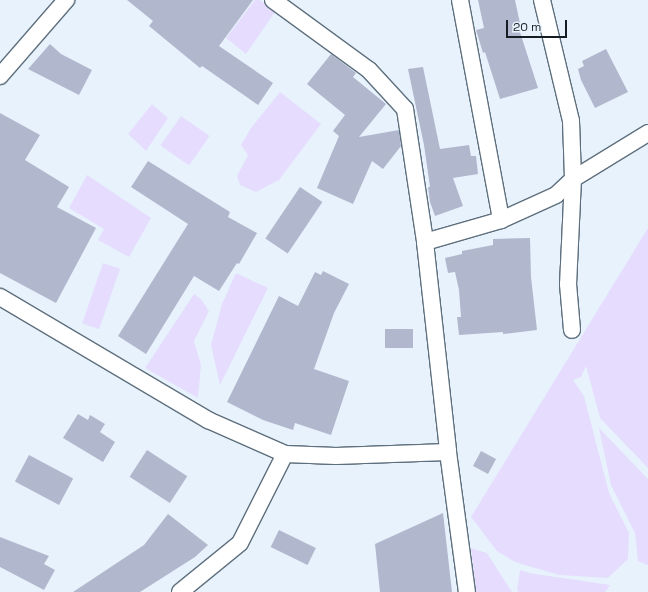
<!DOCTYPE html>
<html>
<head>
<meta charset="utf-8">
<style>
	body { margin:0 }
	#map { position:relative; width:648px; height:592px; overflow:hidden; background:#e7f2fc; font-family:"Space Grotesk",sans-serif }
	div>[style] { position:absolute }
	[style*='--x'] { left:calc(var(--x)*1px); top:calc(var(--y)*1px); width:calc(var(--w)*1px); rotate:calc(var(--a)*1deg) }
	.green>* { inset:0; background:#e6ddfe; transform-origin:0 0 }
	.building>* { inset:0; background:#b1b8cd; transform-origin:0 0 }
	.roads { filter:drop-shadow(1px 0 #5e6f7d) drop-shadow(-1px 0 #5e6f7d) drop-shadow(0 1px #5e6f7d) drop-shadow(0 -1px #5e6f7d) }
	.minor>* { height:16px; margin:-8px; padding:0 8px; transform-origin:8px; border-radius:8px; background:#fff }
	span { translate:-50% -50%; white-space:nowrap; text-align:center; line-height:1.15; -webkit-text-stroke:3.5px #e7f2fc; paint-order:stroke }
	.scale { position:absolute; left:506px; top:20px; width:61px; height:18px; box-sizing:border-box; border:2px solid #151c22; border-top:0; padding-left:5px; font-size:12px; line-height:14px; white-space:nowrap; color:#151c22; -webkit-text-stroke:3px #e7f2fc; paint-order:stroke }
</style>
</head>
<body>
<div id="map">
	<div class="green">
		<i style="clip-path:polygon(255px 0,260px 0,275px 12px,246px 54px,226px 38px)"></i>
		<i style="clip-path:polygon(280px 92px,321px 124px,279px 180px,256px 192px,240px 185px,237px 176px,248px 155px,241px 145px,251px 128px)"></i>
		<i style="clip-path:polygon(152px 104px,168px 118px,146px 151px,128px 134px)"></i>
		<i style="left:181px;top:116px;width:35px;height:36px;rotate:35deg"></i>
		<i style="clip-path:polygon(87px 175px,151px 218px,129px 257px,98px 240px,104px 229px,69px 208px)"></i>
		<i style="clip-path:polygon(648px 228px,648px 468px,600px 418px,586px 366px,581px 377px,573px 380px,584px 396px,609px 493px,629px 533px,628px 559px,608px 578px,559px 575px,515px 562px,497px 551px,471px 517px)"></i>
		<i style="left:103px;top:263px;width:18px;height:64px;rotate:19deg"></i>
		<i style="clip-path:polygon(236px 273px,268px 288px,220px 385px,211px 345px,222px 304px)"></i>
		<i style="clip-path:polygon(194px 294px,201px 299px,209px 311px,194px 341px,201px 365px,198px 398px,145px 368px)"></i>
		<i style="clip-path:polygon(599px 428px,648px 479px,648px 565px,638px 561px,635px 533px,611px 485px)"></i>
		<i style="clip-path:polygon(471px 548px,487px 553px,512px 592px,476px 592px)"></i>
		<i style="clip-path:polygon(520px 570px,529px 573px,610px 585px,605px 592px,519px 592px,517px 590px)"></i>
	</div>
	<div class="building">
		<i style="clip-path:polygon(127px 0,253px 0,219px 46px,273px 83px,258px 105px,202px 66px,200px 68px,149px 26px,153px 21px)"></i>
		<i style="clip-path:polygon(478px 0,515px 0,521px 28px,519px 29px,538px 88px,500px 99px,485px 52px,483px 53px,476px 30px,484px 28px)"></i>
		<i style="clip-path:polygon(50px 44px,61px 54px,92px 70px,79px 95px,28px 69px)"></i>
		<i style="clip-path:polygon(606px 49px,628px 92px,595px 108px,581px 80px,578px 69px,584px 66px,582px 61px)"></i>
		<i style="clip-path:polygon(331px 54px,356px 73px,353px 77px,386px 104px,359px 137px,399px 130px,401px 146px,383px 169px,372px 161px,353px 204px,317px 188px,339px 136px,333px 131px,345px 115px,307px 84px)"></i>
		<i style="clip-path:polygon(423px 67px,440px 149px,469px 145px,471px 156px,476px 156px,478px 174px,453px 178px,463px 206px,435px 216px,430px 202px,428px 187px,430px 187px,424px 145px,408px 69px)"></i>
		<i style="clip-path:polygon(0 113px,40px 135px,25px 160px,69px 187px,57px 207px,96px 228px,56px 303px,0 273px)"></i>
		<i style="clip-path:polygon(148px 161px,230px 212px,228px 217px,257px 233px,239px 264px,237px 263px,219px 291px,194px 276px,146px 354px,118px 336px,188px 224px,131px 187px)"></i>
		<i style="left:300px;top:187px;width:27px;height:62px;rotate:34deg"></i>
		<i style="clip-path:polygon(530px 238px,531px 277px,537px 330px,503px 334px,503px 332px,459px 335px,457px 317px,461px 317px,459px 290px,455px 272px,448px 273px,445px 258px,462px 254px,462px 251px,493px 245px,493px 239px)"></i>
		<i style="clip-path:polygon(323px 271px,349px 284px,334px 313px,314px 369px,349px 381px,331px 435px,295px 423px,293px 430px,263px 420px,227px 402px,279px 296px,298px 306px,315px 272px,321px 275px)"></i>
		<i style="left:385px;top:329px;width:28px;height:19px"></i>
		<i style="clip-path:polygon(78px 414px,88px 420px,90px 415px,105px 424px,100px 432px,115px 442px,103px 462px,63px 438px)"></i>
		<i style="left:147px;top:450px;width:48px;height:32px;rotate:33deg"></i>
		<i style="left:481px;top:451px;width:17px;height:17px;rotate:28deg"></i>
		<i style="left:29px;top:455px;width:50px;height:30px;rotate:28deg"></i>
		<i style="clip-path:polygon(443px 513px,452px 592px,380px 592px,375px 544px)"></i>
		<i style="clip-path:polygon(168px 514px,208px 545px,195px 557px,140px 592px,73px 592px,144px 545px)"></i>
		<i style="left:279px;top:530px;width:41px;height:19px;rotate:26deg"></i>
		<i style="clip-path:polygon(0 537px,49px 556px,44px 564px,55px 570px,44px 590px,0 567px)"></i>
	</div>
	<div class="roads">
		<div class="minor">
			<i style="--x:273;--y:0;--w:119;--a:36.1"></i>
			<i style="--x:369;--y:70;--w:53;--a:47.3"></i>
			<i style="--x:405;--y:109;--w:134;--a:81.4"></i>
			<i style="--x:425;--y:242;--w:211;--a:83.7"></i>
			<i style="--x:448;--y:452;--w:141;--a:82.3"></i>
			<i style="--x:460;--y:0;--w:224;--a:79.4"></i>
			<i style="--x:542;--y:0;--w:124;--a:76.5"></i>
			<i style="--x:571;--y:121;--w:58;--a:88"></i>
			<i style="--x:573;--y:179;--w:88;--a:-31.5"></i>
			<i style="--x:0;--y:76;--w:101;--a:-49"></i>
			<i style="--x:425;--y:242;--w:79;--a:-16.1"></i>
			<i style="--x:501;--y:220;--w:60;--a:-24.4"></i>
			<i style="--x:556;--y:195;--w:23;--a:-43"></i>
			<i style="--x:573;--y:179;--w:105;--a:92.7"></i>
			<i style="--x:568;--y:284;--w:46;--a:85"></i>
			<i style="--x:0;--y:297;--w:242;--a:30.6"></i>
			<i style="--x:208;--y:420;--w:84;--a:23.8"></i>
			<i style="--x:285;--y:454;--w:51;--a:2.2"></i>
			<i style="--x:336;--y:456;--w:112;--a:-2"></i>
			<i style="--x:180;--y:592;--w:77;--a:-39.2"></i>
			<i style="--x:240;--y:543;--w:100;--a:-63.2"></i>
		</div>
	</div>
	<div class="scale">20 m</div>
</div>
</body>
</html>
